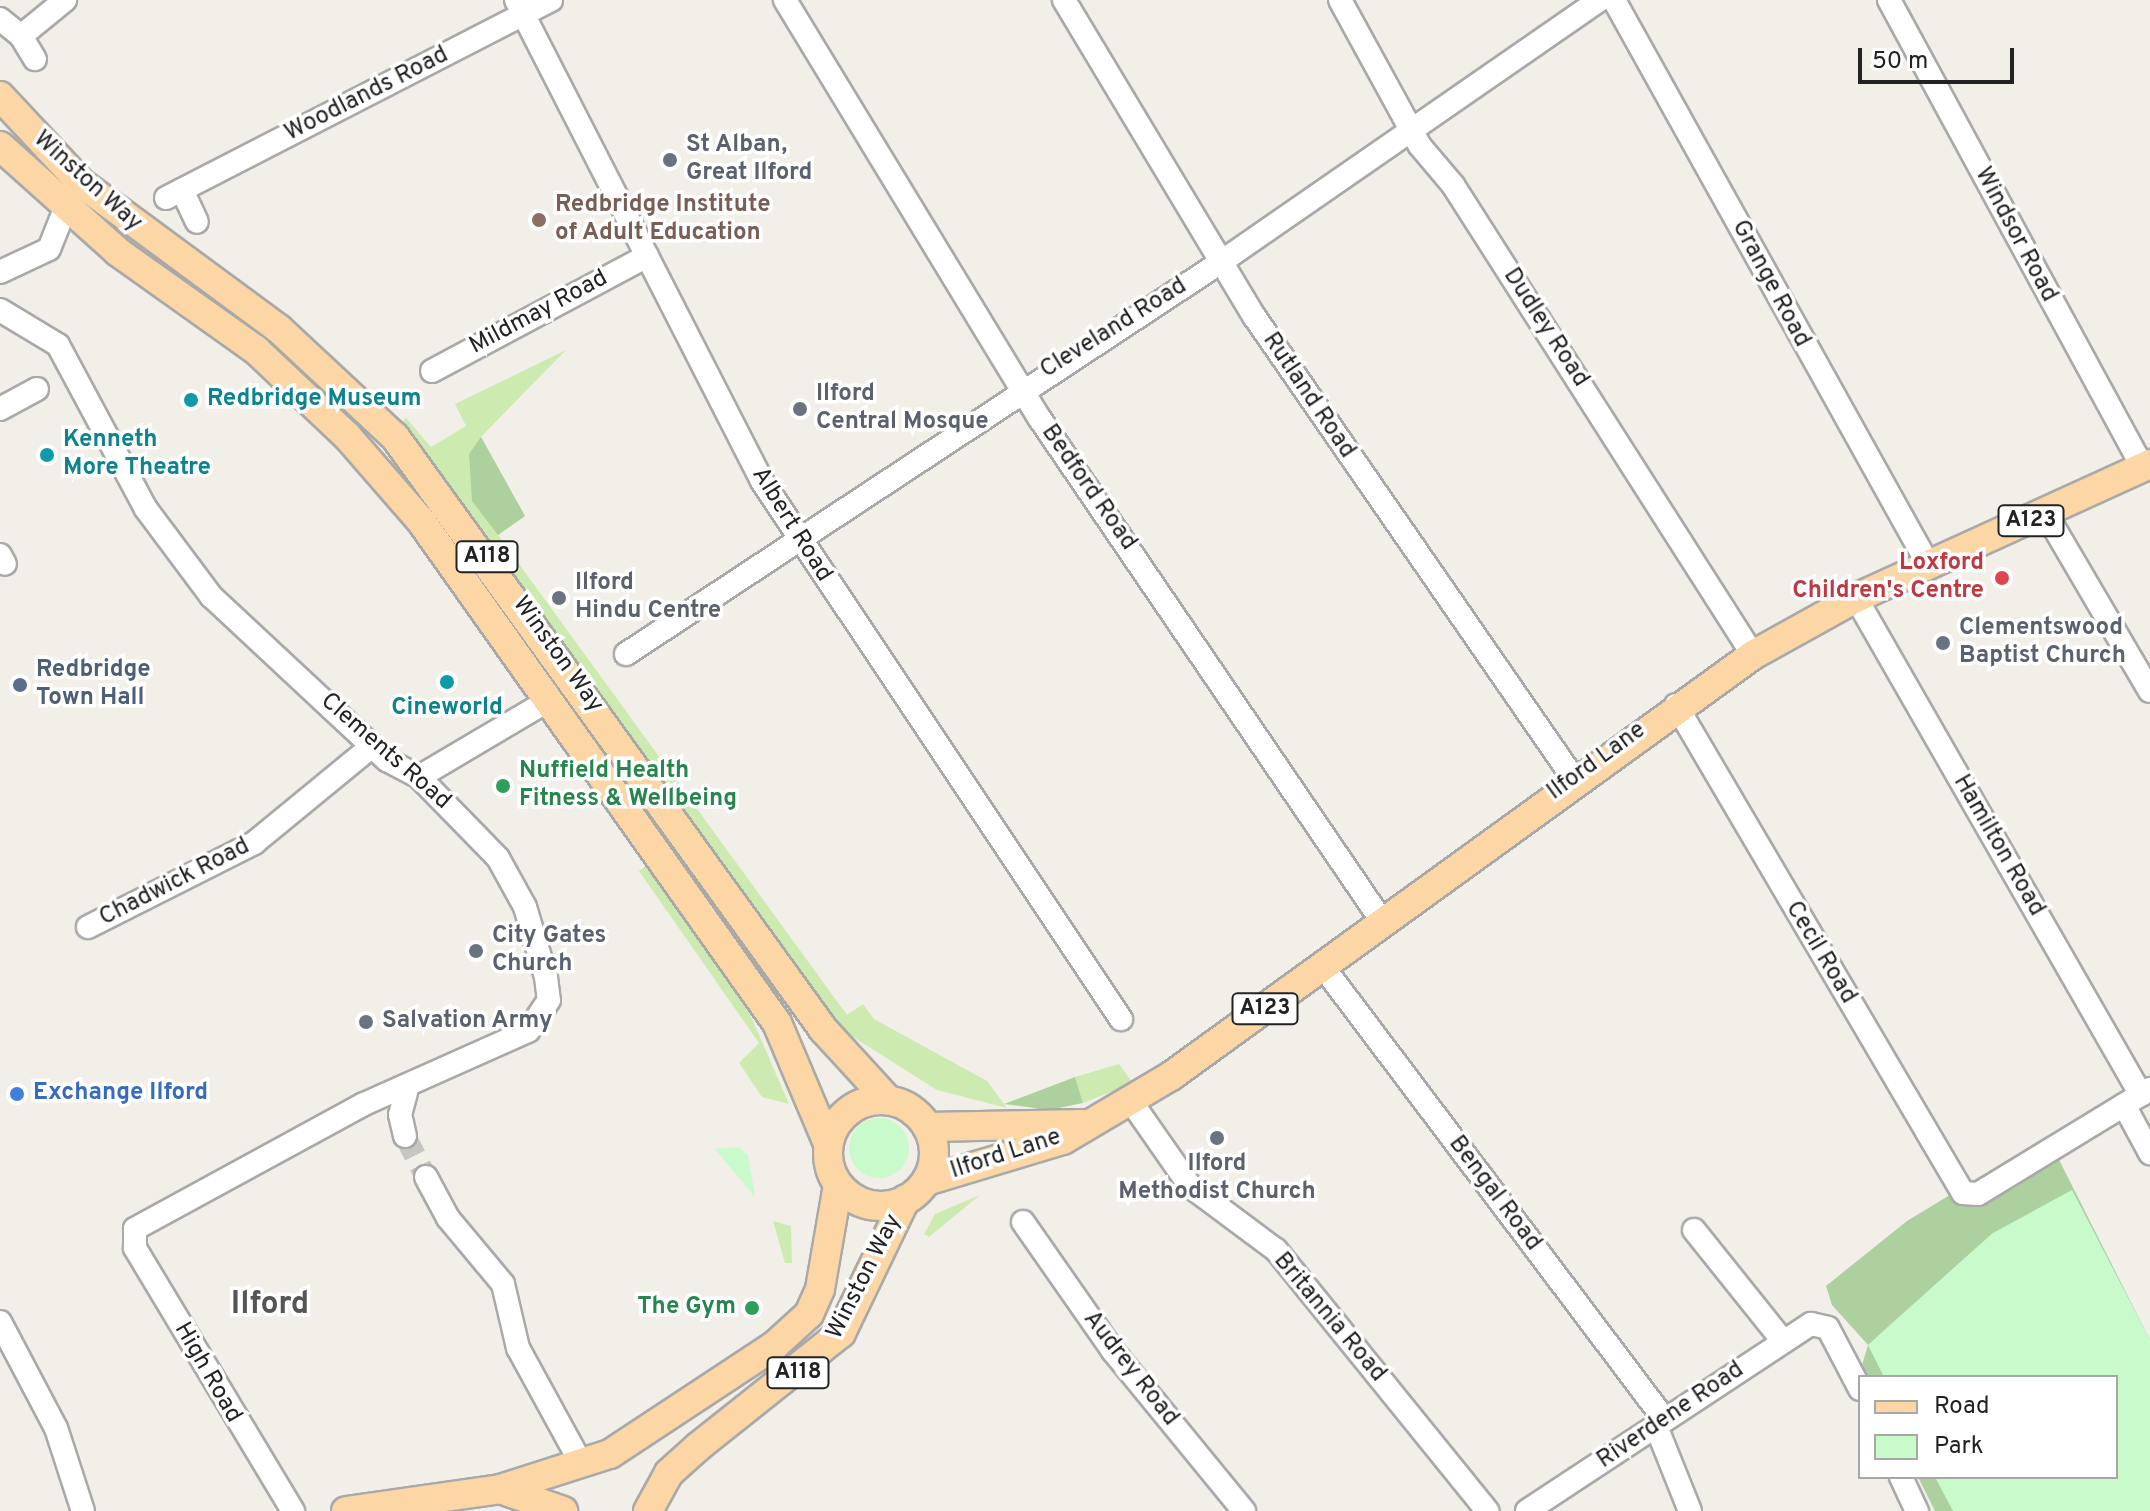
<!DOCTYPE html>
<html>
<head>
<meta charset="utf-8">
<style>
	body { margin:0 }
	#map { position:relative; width:2150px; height:1511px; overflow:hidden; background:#f2efe9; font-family:Overpass,sans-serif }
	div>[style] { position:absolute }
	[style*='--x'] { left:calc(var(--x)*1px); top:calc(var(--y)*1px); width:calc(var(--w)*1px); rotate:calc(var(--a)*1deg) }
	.grass>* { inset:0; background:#cdebb0 }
	.forest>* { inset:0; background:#add19e }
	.park>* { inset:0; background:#c8facc }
	.round { border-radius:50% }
	.minor-tunnel>* { height:22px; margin-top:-11px; transform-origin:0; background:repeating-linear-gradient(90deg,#c8c6c1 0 22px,transparent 0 33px) }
	.roads { filter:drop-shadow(2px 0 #a9a9a9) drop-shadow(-2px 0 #a9a9a9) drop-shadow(0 2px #a9a9a9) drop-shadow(0 -2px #a9a9a9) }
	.minor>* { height:22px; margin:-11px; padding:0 11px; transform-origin:11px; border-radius:11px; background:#fff }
	.major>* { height:28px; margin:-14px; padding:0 14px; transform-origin:14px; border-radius:14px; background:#fcd6a4 }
	.major>.ring { margin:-14px; padding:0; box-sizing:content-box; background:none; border:28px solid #fcd6a4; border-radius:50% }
	.dots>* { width:22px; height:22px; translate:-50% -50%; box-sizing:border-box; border:4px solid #fff; border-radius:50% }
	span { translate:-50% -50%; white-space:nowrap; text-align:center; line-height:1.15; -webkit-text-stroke:7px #fff; paint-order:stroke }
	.shield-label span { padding:2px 6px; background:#fff; border:2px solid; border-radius:6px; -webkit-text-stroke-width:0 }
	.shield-label { font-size:22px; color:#222; font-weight:700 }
	.street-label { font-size:24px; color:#222 }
	.worship-label { font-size:24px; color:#5b616d; font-weight:700 }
	.left { translate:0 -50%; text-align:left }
	.education-label { font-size:24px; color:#785e54; font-weight:700 }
	.culture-label { font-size:24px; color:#0d838f; font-weight:700 }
	.health-label { font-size:24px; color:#be3a42; font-weight:700 }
	.right { translate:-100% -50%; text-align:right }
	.service-label { font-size:24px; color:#4e5e75; font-weight:700 }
	.leisure-label { font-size:24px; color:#27864d; font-weight:700 }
	.shop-label { font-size:24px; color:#366cbe; font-weight:700 }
	.district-label { font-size:32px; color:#555; font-weight:700 }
	.legend { position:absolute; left:1858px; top:1375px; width:260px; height:104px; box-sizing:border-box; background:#fff; border:2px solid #a7a7a7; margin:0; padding:10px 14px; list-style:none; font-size:24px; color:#222 }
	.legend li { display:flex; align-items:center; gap:16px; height:40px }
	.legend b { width:40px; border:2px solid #a7a7a7 }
	.scale { position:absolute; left:1858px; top:48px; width:156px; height:36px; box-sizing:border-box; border:4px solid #222; border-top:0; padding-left:10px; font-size:24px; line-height:28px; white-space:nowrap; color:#222; -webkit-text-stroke:6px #fff; paint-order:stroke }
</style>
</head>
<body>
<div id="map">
	<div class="grass">
		<i style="clip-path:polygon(566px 350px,481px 437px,525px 516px,498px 535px,847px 1015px,863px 1004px,874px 1019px,987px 1081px,1007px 1108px,937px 1090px,850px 1035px,814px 999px,400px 424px,406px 418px,431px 447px,466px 426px,455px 404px)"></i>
		<i style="clip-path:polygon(646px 866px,743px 998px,789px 1104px,762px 1097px,739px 1063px,759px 1043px,639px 871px)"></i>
		<i style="clip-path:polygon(1119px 1064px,1133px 1083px,1083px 1103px,1075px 1077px)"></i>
		<i style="clip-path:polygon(980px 1195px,929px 1237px,924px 1234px,935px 1214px)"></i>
		<i style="clip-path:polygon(773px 1221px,791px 1226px,792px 1263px,785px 1263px)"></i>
	</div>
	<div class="forest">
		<i style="clip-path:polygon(481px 437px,525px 516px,498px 535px,472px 501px,469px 454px)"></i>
		<i style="clip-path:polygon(1075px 1077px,1083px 1103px,1049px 1110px,1004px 1104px)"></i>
		<i style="clip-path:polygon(2047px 1136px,2150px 1340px,2150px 1511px,2116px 1477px,2116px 1377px,1993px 1233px,1878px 1336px,1898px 1377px,1867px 1377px,1862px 1365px,1868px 1345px,1832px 1305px,1826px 1286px,1907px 1221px)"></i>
		<i style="clip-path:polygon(1918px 1477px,1949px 1477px,1967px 1511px,1935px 1511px)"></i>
	</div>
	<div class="park">
		<i class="round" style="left:849px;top:1118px;width:60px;height:60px"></i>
		<i style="clip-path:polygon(739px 1147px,748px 1155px,755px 1197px,715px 1149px)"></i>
		<i style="clip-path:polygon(2072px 1190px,2150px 1340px,2150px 1511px,1953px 1511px,1935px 1477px,2116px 1477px,2116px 1377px,1884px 1377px,1868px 1345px,1993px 1233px)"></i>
	</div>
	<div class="minor-tunnel">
		<i style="--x:405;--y:1136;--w:46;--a:62.9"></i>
	</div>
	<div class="roads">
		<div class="minor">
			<i style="--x:516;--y:0;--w:540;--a:62.91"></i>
			<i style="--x:762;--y:481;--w:647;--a:56.29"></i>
			<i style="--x:785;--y:0;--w:490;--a:58.7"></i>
			<i style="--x:1040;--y:419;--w:611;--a:55.74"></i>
			<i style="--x:1064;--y:0;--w:369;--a:59"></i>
			<i style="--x:1254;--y:316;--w:563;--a:55.35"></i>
			<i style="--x:1340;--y:0;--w:166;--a:61.3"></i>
			<i style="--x:1420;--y:146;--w:51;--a:49.8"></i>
			<i style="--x:1453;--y:185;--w:558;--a:57.45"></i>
			<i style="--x:1614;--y:0;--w:648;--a:60.9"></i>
			<i style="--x:1889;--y:0;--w:532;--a:61.51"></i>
			<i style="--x:0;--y:19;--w:27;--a:39"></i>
			<i style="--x:21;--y:36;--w:57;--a:-39.3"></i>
			<i style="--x:21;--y:36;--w:27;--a:59"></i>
			<i style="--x:182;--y:190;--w:35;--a:65"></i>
			<i style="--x:166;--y:198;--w:433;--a:-27.2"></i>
			<i style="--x:0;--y:272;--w:54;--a:-25.1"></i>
			<i style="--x:49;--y:249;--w:43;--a:-68.2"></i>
			<i style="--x:0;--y:310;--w:68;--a:31.1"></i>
			<i style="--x:58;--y:345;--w:186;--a:61.8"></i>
			<i style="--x:146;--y:509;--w:109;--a:53.2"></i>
			<i style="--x:211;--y:596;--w:241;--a:43"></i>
			<i style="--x:387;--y:760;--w:36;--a:28"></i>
			<i style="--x:419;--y:777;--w:113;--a:45.7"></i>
			<i style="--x:498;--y:858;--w:56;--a:61.1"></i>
			<i style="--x:525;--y:907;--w:73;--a:73.3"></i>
			<i style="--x:546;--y:977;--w:23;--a:83"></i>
			<i style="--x:549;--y:1000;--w:37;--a:124"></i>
			<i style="--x:528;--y:1031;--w:180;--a:156"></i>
			<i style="--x:364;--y:1104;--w:261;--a:151.4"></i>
			<i style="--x:135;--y:1229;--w:19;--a:90"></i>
			<i style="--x:135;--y:1248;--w:307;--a:59"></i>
			<i style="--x:432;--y:371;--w:244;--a:-28.1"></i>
			<i style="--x:0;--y:409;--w:42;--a:-28.4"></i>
			<i style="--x:2046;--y:514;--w:205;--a:59.6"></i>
			<i style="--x:0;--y:555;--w:10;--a:61"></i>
			<i style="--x:1856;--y:598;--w:573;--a:60.17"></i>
			<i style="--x:626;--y:654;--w:713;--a:-33.38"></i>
			<i style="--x:1221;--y:262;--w:460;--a:-34.7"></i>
			<i style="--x:1676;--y:705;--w:566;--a:59.54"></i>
			<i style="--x:1963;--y:1193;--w:15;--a:4"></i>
			<i style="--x:1978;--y:1194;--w:202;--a:-31.4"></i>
			<i style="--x:419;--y:777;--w:151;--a:-30.6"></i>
			<i style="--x:88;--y:927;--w:186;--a:-26.8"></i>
			<i style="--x:254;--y:843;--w:153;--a:-39.4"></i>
			<i style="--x:1324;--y:968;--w:566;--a:52.97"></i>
			<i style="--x:1130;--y:1100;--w:105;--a:55.1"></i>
			<i style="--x:1190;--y:1186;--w:107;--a:36.7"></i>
			<i style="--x:1276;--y:1250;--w:336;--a:51"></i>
			<i style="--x:2124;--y:1105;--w:55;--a:61.6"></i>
			<i style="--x:405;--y:1136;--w:22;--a:-103"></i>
			<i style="--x:400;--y:1115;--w:24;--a:-75"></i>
			<i style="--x:426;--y:1177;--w:47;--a:61.8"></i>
			<i style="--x:448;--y:1218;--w:86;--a:50.2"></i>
			<i style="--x:503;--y:1284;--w:66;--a:76.8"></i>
			<i style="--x:518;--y:1348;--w:133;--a:61.3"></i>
			<i style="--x:1023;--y:1222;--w:157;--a:55.1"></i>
			<i style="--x:1113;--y:1351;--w:207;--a:50.7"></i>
			<i style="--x:1694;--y:1230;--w:141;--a:51.3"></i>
			<i style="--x:0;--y:1322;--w:120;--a:62.2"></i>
			<i style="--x:56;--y:1428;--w:87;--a:72"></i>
			<i style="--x:1656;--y:1426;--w:92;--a:68.2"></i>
			<i style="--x:1901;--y:1477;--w:38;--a:65"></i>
			<i style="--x:1527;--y:1511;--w:340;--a:-33.4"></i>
			<i style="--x:1811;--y:1324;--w:17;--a:13"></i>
			<i style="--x:1828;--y:1328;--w:69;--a:62.3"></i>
		</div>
		<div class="major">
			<i style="--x:0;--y:96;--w:119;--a:47"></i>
			<i style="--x:81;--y:183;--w:246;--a:36.4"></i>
			<i style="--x:279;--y:329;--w:158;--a:43"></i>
			<i style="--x:395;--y:437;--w:731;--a:54.13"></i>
			<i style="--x:823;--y:1029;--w:96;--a:47.5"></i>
			<i style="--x:0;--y:146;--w:159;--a:41.9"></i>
			<i style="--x:118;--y:252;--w:169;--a:35.4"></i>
			<i style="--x:256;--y:350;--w:125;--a:43.4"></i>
			<i style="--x:347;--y:436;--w:113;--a:49"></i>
			<i style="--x:421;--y:521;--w:615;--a:54.66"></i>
			<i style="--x:777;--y:1023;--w:131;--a:67.1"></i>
			<i class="ring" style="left:828px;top:1100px;width:78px;height:78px"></i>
			<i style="--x:927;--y:1127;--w:156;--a:-1.1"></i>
			<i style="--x:926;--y:1181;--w:143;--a:-16.7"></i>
			<i style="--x:1063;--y:1140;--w:126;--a:-30.7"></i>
			<i style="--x:1171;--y:1076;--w:718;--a:-35.88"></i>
			<i style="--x:1753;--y:655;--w:118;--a:-29"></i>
			<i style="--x:1856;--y:598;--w:323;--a:-24.5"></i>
			<i style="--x:500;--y:1489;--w:115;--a:-17.7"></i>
			<i style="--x:610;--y:1454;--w:198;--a:-33.4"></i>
			<i style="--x:775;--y:1345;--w:46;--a:-42.4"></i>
			<i style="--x:809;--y:1314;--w:27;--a:-66"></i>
			<i style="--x:820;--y:1289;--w:106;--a:-80.2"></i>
			<i style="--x:346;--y:1511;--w:156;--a:-8.1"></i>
			<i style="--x:500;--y:1489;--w:67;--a:19.2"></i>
			<i style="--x:648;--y:1511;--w:43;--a:-61.1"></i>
			<i style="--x:669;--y:1473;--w:40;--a:-42"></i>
			<i style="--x:699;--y:1446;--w:181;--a:-38.5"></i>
			<i style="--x:841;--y:1333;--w:148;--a:-64.3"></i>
		</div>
	</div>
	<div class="dots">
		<i style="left:670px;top:160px;background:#6b7280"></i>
		<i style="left:539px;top:220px;background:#8d6e63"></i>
		<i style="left:191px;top:400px;background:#0f9aa8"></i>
		<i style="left:800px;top:409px;background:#6b7280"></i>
		<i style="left:47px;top:455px;background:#0f9aa8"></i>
		<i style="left:2002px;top:578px;background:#e0444e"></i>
		<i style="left:559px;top:598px;background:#6b7280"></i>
		<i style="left:1943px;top:643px;background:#6b7280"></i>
		<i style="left:447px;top:682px;background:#0f9aa8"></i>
		<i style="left:20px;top:685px;background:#5c6f8a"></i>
		<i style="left:503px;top:786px;background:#2e9e5b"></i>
		<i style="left:476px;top:951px;background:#6b7280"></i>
		<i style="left:366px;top:1022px;background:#6b7280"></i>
		<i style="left:17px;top:1094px;background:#3f7fe0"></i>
		<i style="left:1217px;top:1138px;background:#6b7280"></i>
		<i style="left:752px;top:1308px;background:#2e9e5b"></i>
	</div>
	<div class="shield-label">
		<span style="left:2031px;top:521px">A123</span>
		<span style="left:487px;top:557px">A118</span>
		<span style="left:1265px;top:1009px">A123</span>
		<span style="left:798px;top:1373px">A118</span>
	</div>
	<div class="street-label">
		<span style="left:367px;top:95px;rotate:-27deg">Woodlands Road</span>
		<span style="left:87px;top:182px;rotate:42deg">Winston Way</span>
		<span style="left:2015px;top:235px;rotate:62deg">Windsor Road</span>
		<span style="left:1770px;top:284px;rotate:62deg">Grange Road</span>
		<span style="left:539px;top:313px;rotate:-28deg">Mildmay Road</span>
		<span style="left:1545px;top:328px;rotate:57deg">Dudley Road</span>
		<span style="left:1114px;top:329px;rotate:-32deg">Cleveland Road</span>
		<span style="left:1308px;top:396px;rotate:56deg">Rutland Road</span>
		<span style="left:1088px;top:488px;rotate:55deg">Bedford Road</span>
		<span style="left:791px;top:525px;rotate:58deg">Albert Road</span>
		<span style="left:557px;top:655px;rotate:54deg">Winston Way</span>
		<span style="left:385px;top:752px;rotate:41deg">Clements Road</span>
		<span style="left:1597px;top:762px;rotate:-36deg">Ilford Lane</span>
		<span style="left:1998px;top:846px;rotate:60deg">Hamilton Road</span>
		<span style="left:175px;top:883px;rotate:-27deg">Chadwick Road</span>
		<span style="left:1820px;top:953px;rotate:59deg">Cecil Road</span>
		<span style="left:1006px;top:1155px;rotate:-18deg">Ilford Lane</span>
		<span style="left:1494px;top:1194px;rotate:53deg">Bengal Road</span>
		<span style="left:865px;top:1277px;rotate:-63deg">Winston Way</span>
		<span style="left:1329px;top:1318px;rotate:50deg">Britannia Road</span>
		<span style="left:1130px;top:1369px;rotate:52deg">Audrey Road</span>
		<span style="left:207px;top:1373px;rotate:60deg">High Road</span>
		<span style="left:1671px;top:1416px;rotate:-34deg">Riverdene Road</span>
	</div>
	<div class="worship-label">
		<span class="left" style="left:686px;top:160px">St Alban,<br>Great Ilford</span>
		<span class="left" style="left:816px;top:409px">Ilford<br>Central Mosque</span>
		<span class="left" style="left:575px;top:598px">Ilford<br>Hindu Centre</span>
		<span class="left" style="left:1959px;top:643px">Clementswood<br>Baptist Church</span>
		<span class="left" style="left:492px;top:951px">City Gates<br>Church</span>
		<span class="left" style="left:382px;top:1022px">Salvation Army</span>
		<span style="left:1217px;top:1179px">Ilford<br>Methodist Church</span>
	</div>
	<div class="education-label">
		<span class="left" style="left:555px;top:220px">Redbridge Institute<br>of Adult Education</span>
	</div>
	<div class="culture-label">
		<span class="left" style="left:207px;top:400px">Redbridge Museum</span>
		<span class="left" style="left:63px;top:455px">Kenneth<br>More Theatre</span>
		<span style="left:447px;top:709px">Cineworld</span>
	</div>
	<div class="health-label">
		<span class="right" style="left:1984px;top:578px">Loxford<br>Children's Centre</span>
	</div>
	<div class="service-label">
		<span class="left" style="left:36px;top:685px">Redbridge<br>Town Hall</span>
	</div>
	<div class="leisure-label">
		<span class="left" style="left:519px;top:786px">Nuffield Health<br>Fitness &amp; Wellbeing</span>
		<span class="right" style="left:736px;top:1308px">The Gym</span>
	</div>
	<div class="shop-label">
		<span class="left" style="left:33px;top:1094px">Exchange Ilford</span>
	</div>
	<div class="district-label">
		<span style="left:270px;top:1305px">Ilford</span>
	</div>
	<ul class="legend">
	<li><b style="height:10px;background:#fcd6a4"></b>Road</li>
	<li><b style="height:22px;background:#c8facc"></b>Park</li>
	</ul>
	<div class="scale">50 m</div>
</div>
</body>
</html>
